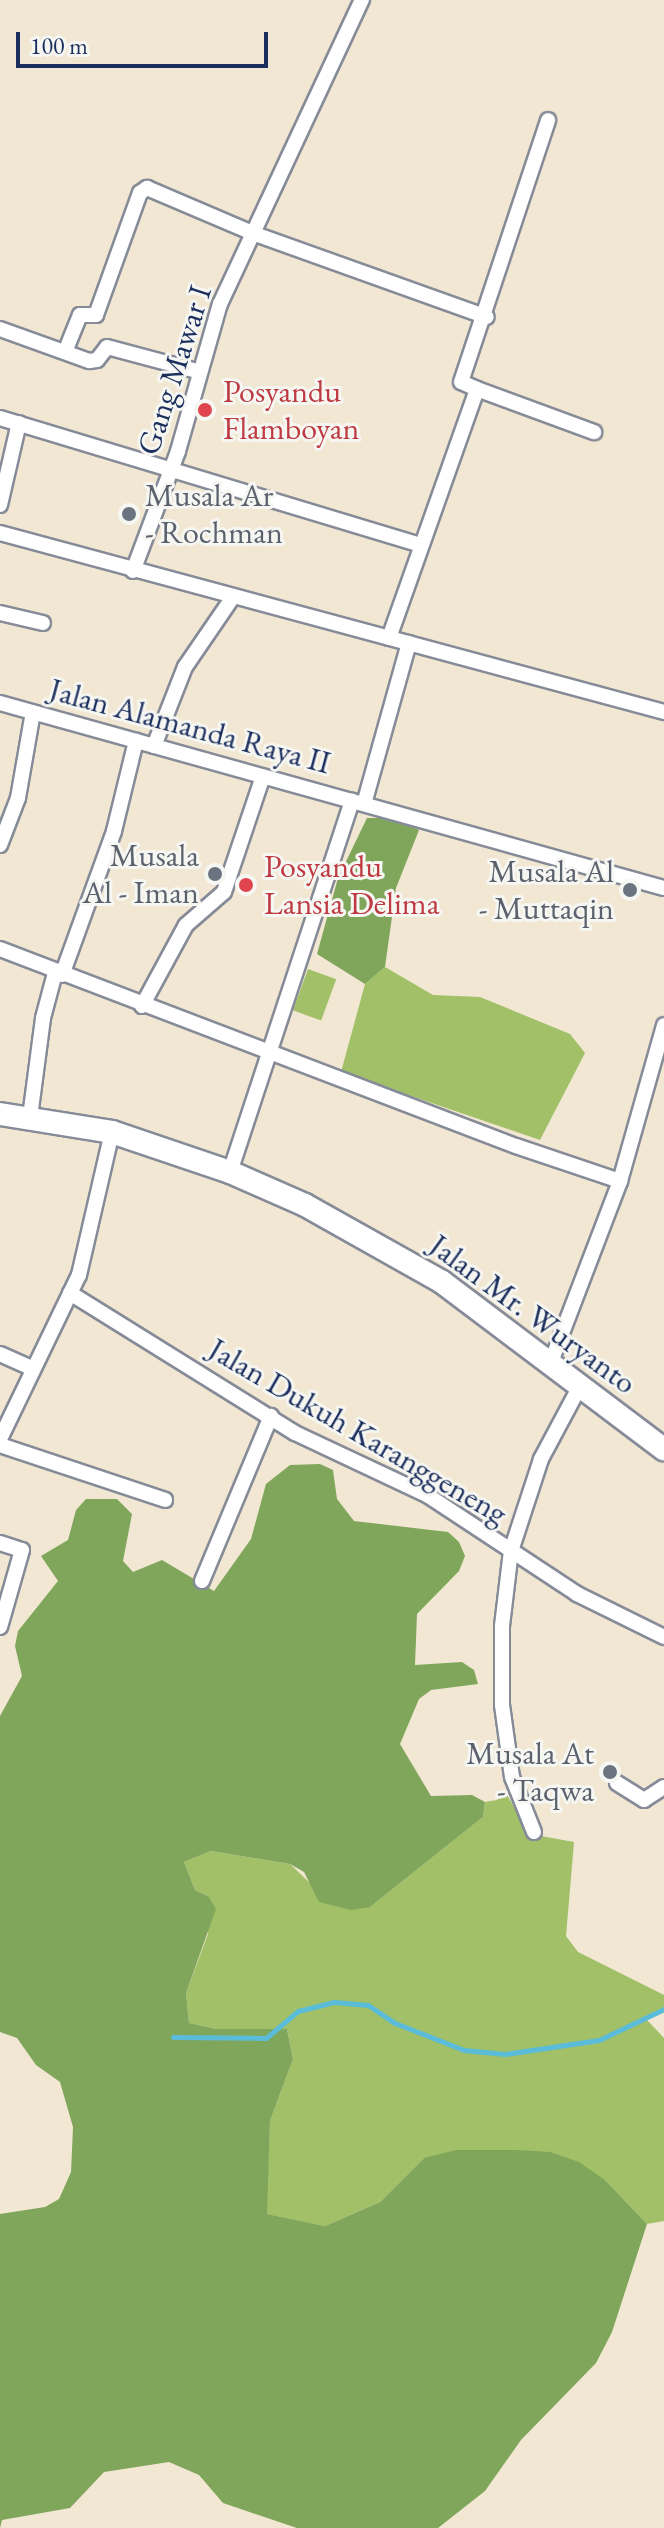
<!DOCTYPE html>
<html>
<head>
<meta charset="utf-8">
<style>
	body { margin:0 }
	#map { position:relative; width:664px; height:2528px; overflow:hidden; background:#f1e7d2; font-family:"EB Garamond",serif }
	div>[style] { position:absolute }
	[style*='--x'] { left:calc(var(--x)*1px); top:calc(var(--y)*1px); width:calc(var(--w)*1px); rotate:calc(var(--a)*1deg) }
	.green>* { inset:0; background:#a1c068; transform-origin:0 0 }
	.forest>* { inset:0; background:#80a65c }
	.stream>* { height:5px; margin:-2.5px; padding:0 2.5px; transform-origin:2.5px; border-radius:2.5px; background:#5bbcd9 }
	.roads { filter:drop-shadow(2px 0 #868b98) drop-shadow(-2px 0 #868b98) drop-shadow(0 2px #868b98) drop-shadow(0 -2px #868b98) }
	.street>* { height:14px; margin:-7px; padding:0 7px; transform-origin:7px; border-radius:7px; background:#fff }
	.primary>* { height:22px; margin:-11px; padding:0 11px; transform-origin:11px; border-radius:11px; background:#fff }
	.dots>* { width:22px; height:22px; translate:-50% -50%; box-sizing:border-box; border:4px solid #f6f6f2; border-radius:50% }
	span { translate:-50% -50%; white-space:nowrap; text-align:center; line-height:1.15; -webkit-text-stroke:6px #f6f6f2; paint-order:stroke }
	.street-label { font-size:32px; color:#1b2f5e }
	.health-label { font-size:32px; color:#be3a42 }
	.left { translate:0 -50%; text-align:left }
	.worship-label { font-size:32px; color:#5b616d }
	.right { translate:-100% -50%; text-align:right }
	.scale { position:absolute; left:16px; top:32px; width:252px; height:36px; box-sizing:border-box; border:4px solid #1b2f5e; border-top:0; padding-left:10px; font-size:24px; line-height:28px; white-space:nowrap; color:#1b2f5e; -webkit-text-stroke:6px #f6f6f2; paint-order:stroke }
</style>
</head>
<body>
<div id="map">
	<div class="green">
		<i style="clip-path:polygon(385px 967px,433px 995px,480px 997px,570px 1034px,585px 1053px,540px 1140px,341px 1072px,365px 984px)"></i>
		<i style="left:308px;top:969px;width:30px;height:44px;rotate:20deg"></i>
		<i style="clip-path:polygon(504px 1790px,530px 1834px,574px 1842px,566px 1936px,578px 1952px,664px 1995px,664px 2009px,647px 2020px,664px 2038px,664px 2221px,647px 2224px,605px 2180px,518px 2150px,424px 2158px,380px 2202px,325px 2226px,266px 2214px,270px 2121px,293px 2059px,287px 2029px,217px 2029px,189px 2023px,186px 1993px,208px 1934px,208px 1896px,195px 1890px,184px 1862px,211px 1851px,290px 1864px,313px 1886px,370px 1907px,483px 1817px,485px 1802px,497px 1800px)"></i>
	</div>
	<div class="forest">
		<i style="clip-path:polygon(367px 818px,391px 818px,419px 830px,396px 888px,385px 967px,365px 984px,317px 954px,338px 878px)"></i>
		<i style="clip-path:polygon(320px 1464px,333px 1470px,337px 1499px,354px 1521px,448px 1532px,459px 1542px,465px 1556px,459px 1571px,417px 1614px,415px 1665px,462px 1662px,474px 1670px,478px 1684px,431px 1690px,419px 1699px,400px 1744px,431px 1796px,472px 1795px,485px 1802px,483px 1817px,370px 1907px,351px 1910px,319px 1902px,304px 1872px,290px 1864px,211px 1851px,184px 1862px,195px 1890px,208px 1896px,216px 1909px,186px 1993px,189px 2023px,217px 2029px,287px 2029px,293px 2059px,270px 2121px,267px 2214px,325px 2226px,380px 2202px,424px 2158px,456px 2150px,518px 2150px,550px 2152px,579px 2162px,605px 2180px,647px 2224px,612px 2332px,596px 2363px,521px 2440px,485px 2491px,438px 2528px,297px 2528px,223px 2503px,199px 2475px,169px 2462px,104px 2472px,70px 2508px,2px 2520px,0 2528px,0 2214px,45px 2207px,59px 2199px,71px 2172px,73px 2127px,60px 2082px,36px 2065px,17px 2038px,0 2032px,0 1716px,22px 1676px,15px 1646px,18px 1631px,58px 1581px,41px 1556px,68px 1540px,76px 1510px,86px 1499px,117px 1499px,132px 1514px,123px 1561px,133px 1572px,162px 1560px,214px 1591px,251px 1539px,266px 1484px,290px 1465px)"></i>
	</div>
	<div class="stream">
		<i style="--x:173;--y:2037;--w:93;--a:0.6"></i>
		<i style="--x:266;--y:2038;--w:42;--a:-40.2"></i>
		<i style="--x:298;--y:2011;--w:37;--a:-14"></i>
		<i style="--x:334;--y:2002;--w:34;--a:5"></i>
		<i style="--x:368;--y:2005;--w:32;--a:34"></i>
		<i style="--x:395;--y:2023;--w:74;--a:21.4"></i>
		<i style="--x:464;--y:2050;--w:41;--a:5.6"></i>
		<i style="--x:505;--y:2054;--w:95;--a:-8.5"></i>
		<i style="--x:599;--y:2040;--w:72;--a:-25.5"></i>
	</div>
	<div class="roads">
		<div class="street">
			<i style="--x:0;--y:329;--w:95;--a:19.8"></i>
			<i style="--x:89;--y:361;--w:8;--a:-7"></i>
			<i style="--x:97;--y:360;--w:16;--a:-52"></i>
			<i style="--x:107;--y:347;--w:96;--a:15"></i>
			<i style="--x:65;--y:352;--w:40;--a:-68"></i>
			<i style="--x:80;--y:315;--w:16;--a:0"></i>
			<i style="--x:96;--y:315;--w:130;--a:-70.2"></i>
			<i style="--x:140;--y:193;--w:9;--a:-36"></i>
			<i style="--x:147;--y:188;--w:117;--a:23.1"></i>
			<i style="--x:255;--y:234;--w:246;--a:19.7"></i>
			<i style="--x:477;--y:389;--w:125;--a:20.2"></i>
			<i style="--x:0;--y:418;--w:439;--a:16.8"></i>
			<i style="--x:0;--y:505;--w:84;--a:-77"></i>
			<i style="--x:0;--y:533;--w:688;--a:15.09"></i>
			<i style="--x:133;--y:571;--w:128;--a:-69.4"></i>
			<i style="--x:178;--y:451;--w:153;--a:-74.1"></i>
			<i style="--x:220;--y:304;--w:336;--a:-65"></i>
			<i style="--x:0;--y:613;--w:44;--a:13.1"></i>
			<i style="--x:389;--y:638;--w:264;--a:-70.5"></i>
			<i style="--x:477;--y:389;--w:17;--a:-156"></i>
			<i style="--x:461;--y:382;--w:276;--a:-71.6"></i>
			<i style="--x:0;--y:703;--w:689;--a:15.57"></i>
			<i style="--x:154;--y:746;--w:85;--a:-68.6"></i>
			<i style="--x:185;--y:667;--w:85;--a:-55.6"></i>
			<i style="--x:364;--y:804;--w:167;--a:-74.4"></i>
			<i style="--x:0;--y:845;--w:50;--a:-69"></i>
			<i style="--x:18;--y:798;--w:87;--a:-80.1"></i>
			<i style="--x:0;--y:949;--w:552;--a:20.9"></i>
			<i style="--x:516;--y:1146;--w:110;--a:18.6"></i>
			<i style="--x:62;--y:975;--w:153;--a:-70.1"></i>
			<i style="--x:114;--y:831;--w:93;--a:-76.3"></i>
			<i style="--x:142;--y:1006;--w:92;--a:-61.5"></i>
			<i style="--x:186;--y:925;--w:50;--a:-41"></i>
			<i style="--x:224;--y:892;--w:122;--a:-71.4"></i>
			<i style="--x:30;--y:1117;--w:100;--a:-82.5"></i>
			<i style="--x:43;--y:1018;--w:47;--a:-75.1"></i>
			<i style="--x:230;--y:1172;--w:391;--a:-71.8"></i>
			<i style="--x:70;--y:1293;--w:265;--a:31.9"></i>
			<i style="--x:295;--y:1433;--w:146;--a:25.2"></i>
			<i style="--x:427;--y:1495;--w:180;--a:33.4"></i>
			<i style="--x:577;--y:1594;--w:97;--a:26.3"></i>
			<i style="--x:0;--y:1354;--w:35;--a:24"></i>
			<i style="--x:551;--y:1362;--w:194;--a:-69.1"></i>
			<i style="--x:620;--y:1181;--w:162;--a:-74.2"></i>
			<i style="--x:0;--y:1439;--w:182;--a:-64.3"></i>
			<i style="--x:79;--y:1275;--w:147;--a:-77"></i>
			<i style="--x:0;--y:1445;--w:174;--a:18.4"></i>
			<i style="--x:0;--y:1543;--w:23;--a:18"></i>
			<i style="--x:22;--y:1550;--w:80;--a:105.9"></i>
			<i style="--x:202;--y:1581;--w:179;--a:-67.3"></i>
			<i style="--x:617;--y:1783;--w:32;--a:32"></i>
			<i style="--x:644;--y:1800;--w:24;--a:-33"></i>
			<i style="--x:534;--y:1832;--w:59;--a:-111.8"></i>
			<i style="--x:512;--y:1777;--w:73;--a:-97.9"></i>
			<i style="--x:502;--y:1705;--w:79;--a:-90"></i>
			<i style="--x:502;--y:1626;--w:76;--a:-83.2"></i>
			<i style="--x:511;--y:1551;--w:97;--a:-71.9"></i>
			<i style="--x:541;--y:1459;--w:83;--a:-61.9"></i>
		</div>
		<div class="primary">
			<i style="--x:0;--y:1114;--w:113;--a:9.1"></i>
			<i style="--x:112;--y:1132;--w:125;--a:18.7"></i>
			<i style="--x:230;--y:1172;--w:82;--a:23.7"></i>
			<i style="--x:305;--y:1205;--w:157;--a:29.3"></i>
			<i style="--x:442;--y:1282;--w:278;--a:37"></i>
		</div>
	</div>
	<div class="dots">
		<i style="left:205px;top:410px;background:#e0444e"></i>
		<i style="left:129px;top:514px;background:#6b7280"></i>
		<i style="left:215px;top:874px;background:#6b7280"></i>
		<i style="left:246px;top:885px;background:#e0444e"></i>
		<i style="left:630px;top:890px;background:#6b7280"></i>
		<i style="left:610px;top:1772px;background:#6b7280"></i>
	</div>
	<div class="street-label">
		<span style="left:174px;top:370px;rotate:-72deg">Gang Mawar I</span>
		<span style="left:190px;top:726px;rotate:15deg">Jalan Alamanda Raya II</span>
		<span style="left:533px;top:1314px;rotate:36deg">Jalan Mr. Wuryanto</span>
		<span style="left:358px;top:1431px;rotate:30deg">Jalan Dukuh Karanggeneng</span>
	</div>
	<div class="health-label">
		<span class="left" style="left:223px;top:410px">Posyandu<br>Flamboyan</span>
		<span class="left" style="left:264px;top:885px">Posyandu<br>Lansia Delima</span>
	</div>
	<div class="worship-label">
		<span class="left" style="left:145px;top:514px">Musala Ar<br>- Rochman</span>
		<span class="right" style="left:199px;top:874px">Musala<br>Al - Iman</span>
		<span class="right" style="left:614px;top:890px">Musala Al<br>- Muttaqin</span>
		<span class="right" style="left:594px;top:1772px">Musala At<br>- Taqwa</span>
	</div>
	<div class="scale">100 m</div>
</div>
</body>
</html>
